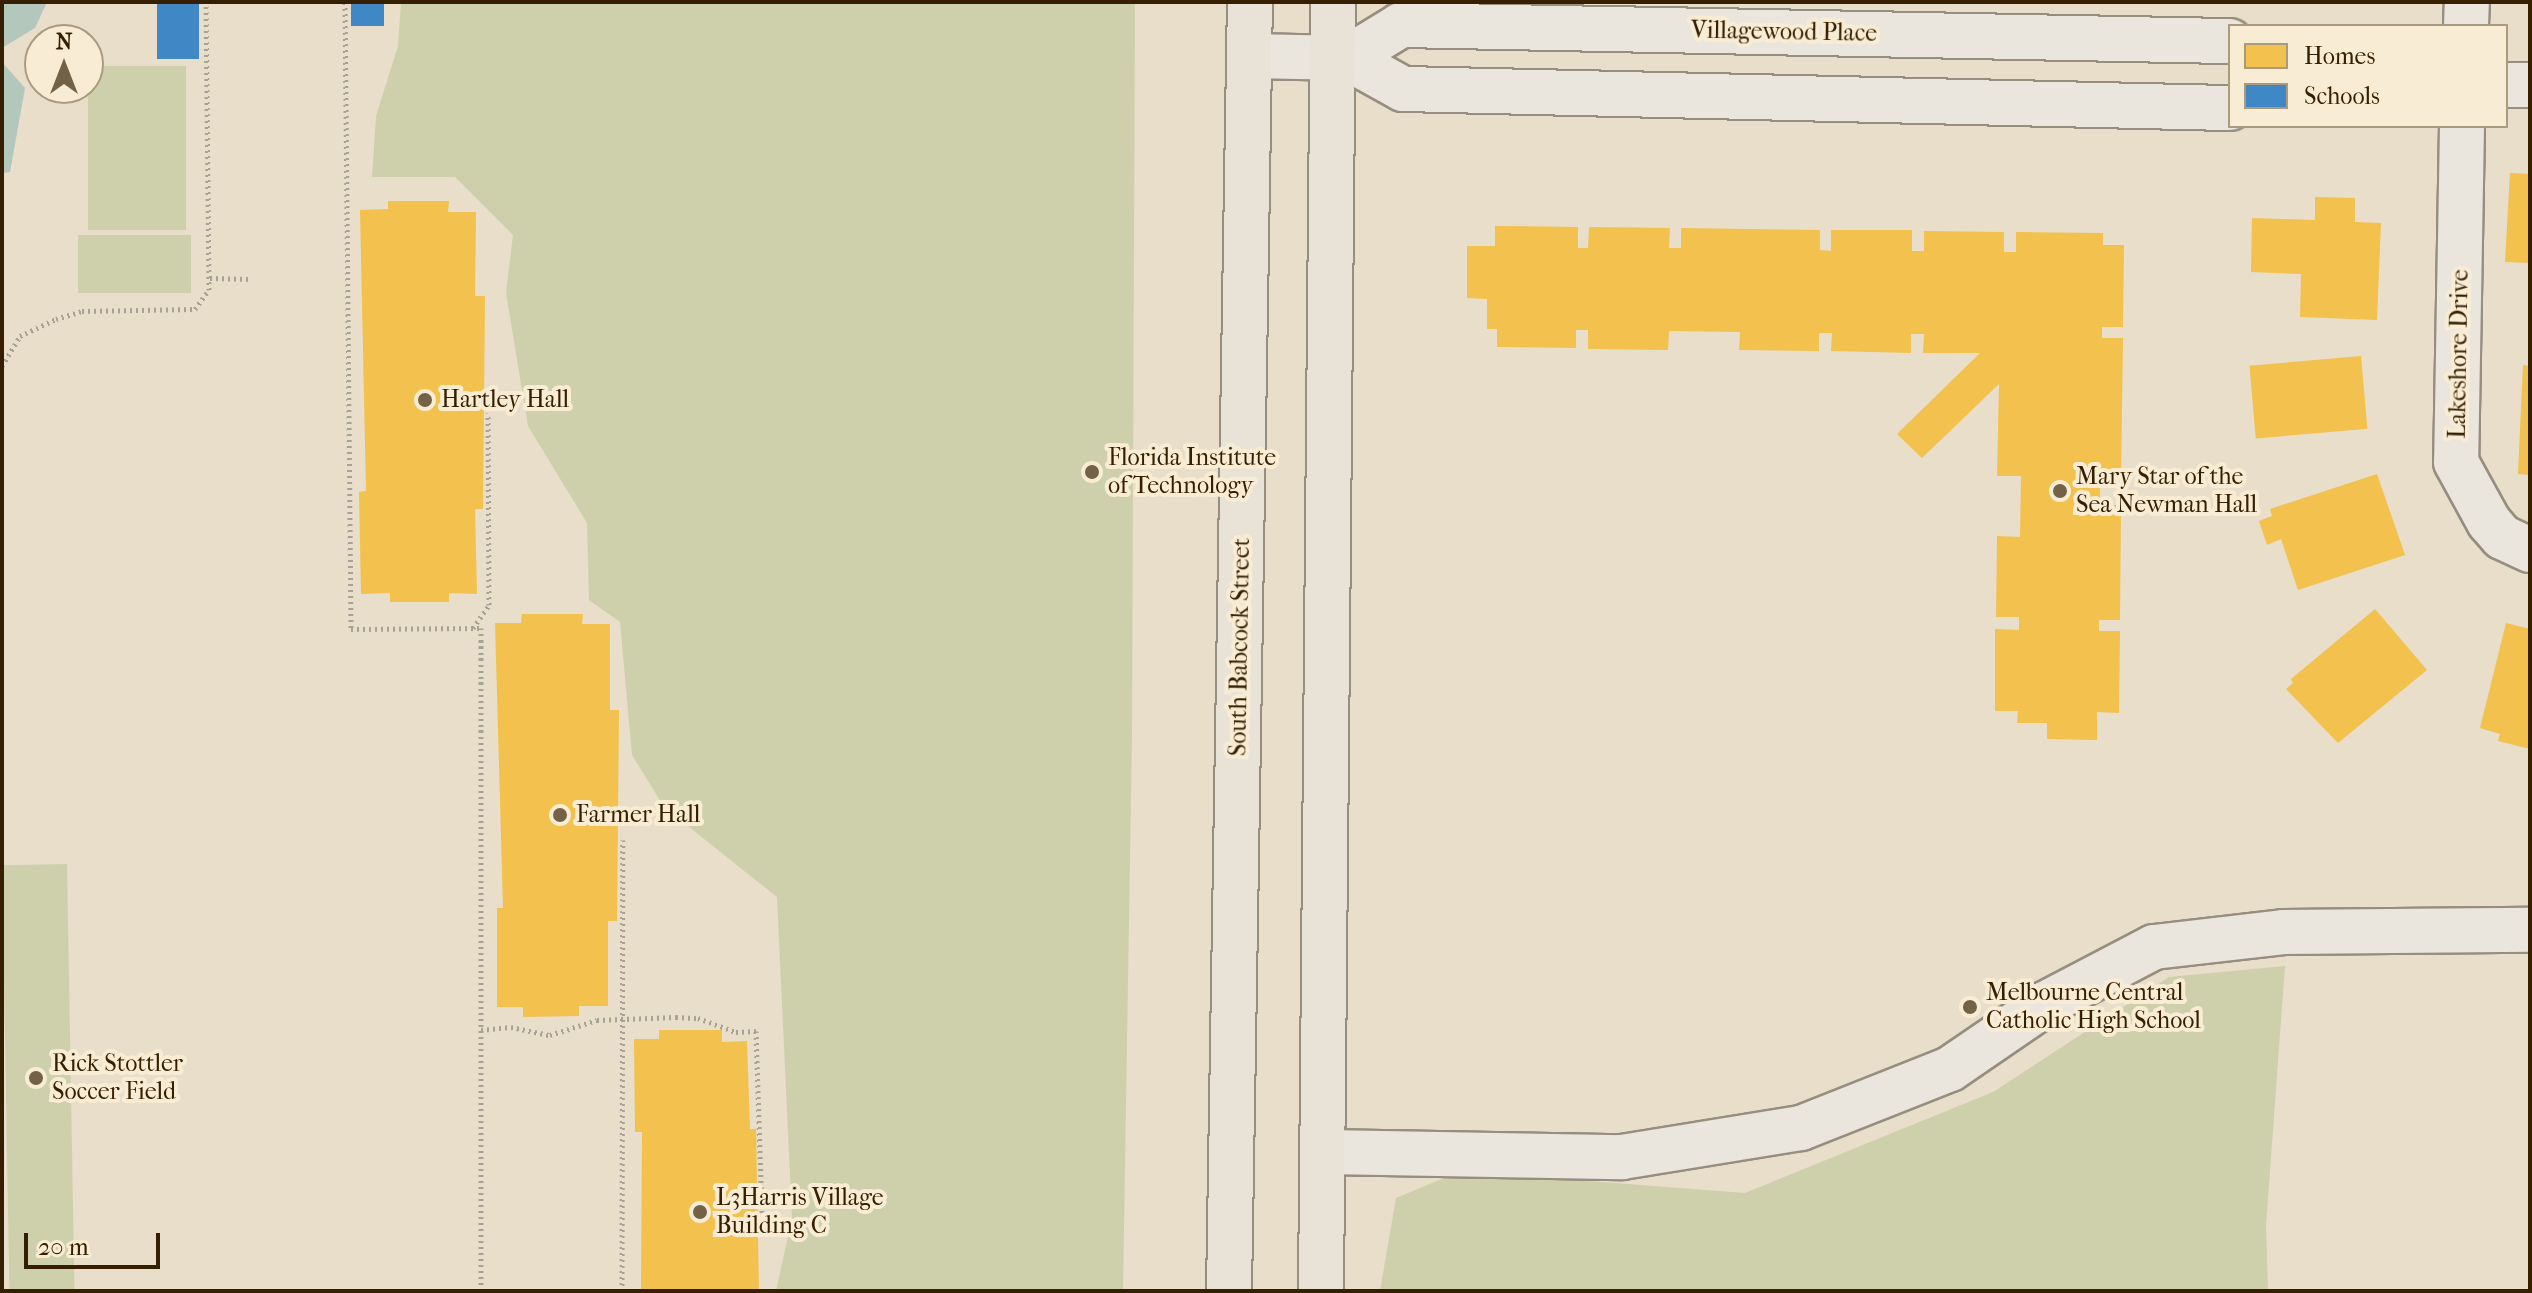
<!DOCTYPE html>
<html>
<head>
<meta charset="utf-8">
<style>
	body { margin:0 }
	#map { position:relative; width:2532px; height:1293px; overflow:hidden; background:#e8deca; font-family:"IM FELL French Canon",serif }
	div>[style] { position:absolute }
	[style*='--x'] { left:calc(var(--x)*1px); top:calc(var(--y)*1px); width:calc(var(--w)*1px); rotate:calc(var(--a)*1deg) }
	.green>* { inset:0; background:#ced0ac; transform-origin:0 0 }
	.water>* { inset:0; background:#b4c7bd }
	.homes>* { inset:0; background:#f2c14e; transform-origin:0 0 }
	.schools>* { inset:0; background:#3f88c5; transform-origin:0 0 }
	.path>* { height:5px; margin-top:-2.5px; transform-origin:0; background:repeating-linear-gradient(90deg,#a7a296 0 2px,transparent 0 6px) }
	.roads { filter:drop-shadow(2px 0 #968e7f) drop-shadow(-2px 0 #968e7f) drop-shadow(0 2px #968e7f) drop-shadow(0 -2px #968e7f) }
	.minor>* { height:44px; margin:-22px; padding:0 22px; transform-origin:22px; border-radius:22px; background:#ebe6dd }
	.major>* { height:44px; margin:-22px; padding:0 22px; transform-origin:22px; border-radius:22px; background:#e9e3d7 }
	.dots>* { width:22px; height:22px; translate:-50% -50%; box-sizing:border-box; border:4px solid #f8edd4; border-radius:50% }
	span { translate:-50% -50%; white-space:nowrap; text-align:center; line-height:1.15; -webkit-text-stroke:8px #f8edd4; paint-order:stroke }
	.street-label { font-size:24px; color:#351f00 }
	.poi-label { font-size:24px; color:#351f00 }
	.left { translate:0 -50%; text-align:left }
	.frame { position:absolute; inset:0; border:4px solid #351f00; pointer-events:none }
	.legend { position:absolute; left:2228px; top:24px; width:280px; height:104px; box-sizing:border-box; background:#f8edd4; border:2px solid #aa9b7f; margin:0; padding:10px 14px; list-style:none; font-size:24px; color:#351f00 }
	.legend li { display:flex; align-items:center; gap:16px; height:40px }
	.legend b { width:40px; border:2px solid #aa9b7f }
	.north { position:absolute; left:24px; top:24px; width:80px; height:80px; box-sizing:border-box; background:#f8edd4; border:2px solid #aa9b7f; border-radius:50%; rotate:0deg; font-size:22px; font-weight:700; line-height:32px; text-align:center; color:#351f00 }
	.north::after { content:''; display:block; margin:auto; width:28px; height:36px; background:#746247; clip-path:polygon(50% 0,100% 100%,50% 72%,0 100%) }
	.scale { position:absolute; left:24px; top:1233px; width:136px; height:36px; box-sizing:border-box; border:4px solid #351f00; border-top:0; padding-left:10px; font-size:24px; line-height:28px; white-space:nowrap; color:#351f00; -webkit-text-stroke:6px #f8edd4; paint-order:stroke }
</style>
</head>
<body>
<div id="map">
	<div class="green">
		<i style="clip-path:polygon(401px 2px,1135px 2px,1132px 737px,1123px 1291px,776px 1291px,792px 1218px,777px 897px,664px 807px,632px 755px,620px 622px,589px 600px,587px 523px,528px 426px,506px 293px,513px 235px,455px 177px,372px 177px,376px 116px,398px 46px)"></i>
		<i style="left:186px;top:66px;width:164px;height:98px;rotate:90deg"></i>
		<i style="left:191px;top:235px;width:58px;height:113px;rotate:90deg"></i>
		<i style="left:67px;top:864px;width:427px;height:65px;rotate:89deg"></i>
		<i style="clip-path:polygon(2285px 966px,2266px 1226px,2268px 1291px,1380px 1291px,1396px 1198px,1461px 1171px,1745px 1193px,1993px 1092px,2169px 977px)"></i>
	</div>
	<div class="water">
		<i style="clip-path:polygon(2px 2px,47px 2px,35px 28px,2px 48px)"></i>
		<i style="clip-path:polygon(2px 62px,25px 88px,10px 172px,2px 173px)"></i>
	</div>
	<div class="homes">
		<i style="clip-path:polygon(2510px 173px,2530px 174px,2530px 263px,2505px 262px)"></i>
		<i style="clip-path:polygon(2315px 197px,2355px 198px,2355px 222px,2381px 223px,2377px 320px,2300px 317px,2301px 274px,2251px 272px,2252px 218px,2315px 220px)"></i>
		<i style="clip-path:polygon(388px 201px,449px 201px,448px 212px,476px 212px,475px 296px,485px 296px,483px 509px,475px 509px,477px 594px,449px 593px,449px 602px,390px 602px,390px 593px,361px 594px,359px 492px,366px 491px,360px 210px,388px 209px)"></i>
		<i style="clip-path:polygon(1495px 226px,1578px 227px,1578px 248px,1588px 248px,1589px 227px,1670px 228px,1669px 248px,1681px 248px,1681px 228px,1820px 230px,1820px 250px,1831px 251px,1831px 230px,1912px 230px,1912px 251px,1924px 251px,1924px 231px,2004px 232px,2004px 252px,2016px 252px,2016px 232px,2103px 233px,2103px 245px,2124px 245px,2123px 327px,2102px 327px,2102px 338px,2123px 338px,2121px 477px,2100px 477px,2100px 505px,2121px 505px,2120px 620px,2099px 620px,2099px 631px,2120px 631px,2119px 713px,2097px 712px,2097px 740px,2047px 739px,2047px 723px,2017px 723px,2018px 711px,1995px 711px,1995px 629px,2019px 630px,2019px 617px,1996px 617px,1997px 536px,2020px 537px,2021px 476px,1997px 476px,1999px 384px,1922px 458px,1897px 434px,1980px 353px,1923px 353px,1924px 334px,1911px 334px,1911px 353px,1831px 351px,1832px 333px,1819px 333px,1819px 351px,1739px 350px,1740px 332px,1669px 331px,1668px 350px,1588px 349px,1588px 330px,1576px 330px,1576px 348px,1497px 347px,1497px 329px,1487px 329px,1487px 299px,1467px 298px,1467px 246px,1495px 246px)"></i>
		<i style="left:2361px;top:356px;width:73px;height:112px;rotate:85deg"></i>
		<i style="clip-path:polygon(2523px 365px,2530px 366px,2530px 475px,2518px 474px)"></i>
		<i style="clip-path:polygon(2377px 474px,2405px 555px,2298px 590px,2281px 539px,2267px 545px,2259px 521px,2272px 516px,2270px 509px)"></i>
		<i style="clip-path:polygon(2375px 609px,2427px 670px,2338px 743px,2286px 689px,2293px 683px,2291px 679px)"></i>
		<i style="clip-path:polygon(522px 614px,583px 614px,582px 624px,610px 624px,610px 710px,619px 710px,617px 921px,608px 921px,608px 1006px,579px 1006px,579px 1016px,523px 1017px,523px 1007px,497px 1007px,497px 908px,503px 908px,495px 623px,521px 623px)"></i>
		<i style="clip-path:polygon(2506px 623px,2530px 629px,2530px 749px,2498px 741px,2500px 734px,2480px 728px)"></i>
		<i style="clip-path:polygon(659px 1030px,722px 1030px,722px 1042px,747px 1041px,750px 1129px,756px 1129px,759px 1291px,641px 1291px,642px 1132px,635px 1132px,634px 1039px,659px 1039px)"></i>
	</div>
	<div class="schools">
		<i style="left:157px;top:2px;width:42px;height:57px"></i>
		<i style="left:351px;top:2px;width:33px;height:24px"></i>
	</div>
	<div class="path">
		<i style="--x:345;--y:2;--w:627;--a:89.45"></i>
		<i style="--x:351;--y:629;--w:130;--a:-0.4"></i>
		<i style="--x:481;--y:628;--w:663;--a:90"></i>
		<i style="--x:210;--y:278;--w:41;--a:1.4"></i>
		<i style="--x:2;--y:366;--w:35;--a:-59"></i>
		<i style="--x:20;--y:336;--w:40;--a:-25"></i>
		<i style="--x:56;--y:319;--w:27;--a:-17"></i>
		<i style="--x:82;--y:311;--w:113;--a:-1"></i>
		<i style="--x:195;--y:309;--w:24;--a:-54"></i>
		<i style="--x:209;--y:290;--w:288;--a:-90.6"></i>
		<i style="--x:473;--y:628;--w:28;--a:-55"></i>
		<i style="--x:489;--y:605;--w:192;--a:-90.3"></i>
		<i style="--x:481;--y:1030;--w:30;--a:-6"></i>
		<i style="--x:511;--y:1027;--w:40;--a:12"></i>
		<i style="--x:550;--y:1035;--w:49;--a:-17.7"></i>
		<i style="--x:597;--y:1020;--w:79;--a:-2.2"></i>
		<i style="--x:676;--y:1017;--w:22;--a:3"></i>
		<i style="--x:698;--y:1018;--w:40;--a:20.2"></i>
		<i style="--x:736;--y:1032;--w:20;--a:-3"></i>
		<i style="--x:756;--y:1031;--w:182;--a:88.1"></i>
		<i style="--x:622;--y:1291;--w:451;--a:-89.9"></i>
	</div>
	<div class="roads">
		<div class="minor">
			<i style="--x:2466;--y:26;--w:24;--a:-88"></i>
			<i style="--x:1250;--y:56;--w:97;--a:1.2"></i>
			<i style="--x:1347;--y:58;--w:64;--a:29"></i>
			<i style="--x:1403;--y:89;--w:827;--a:1.32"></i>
			<i style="--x:1347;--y:58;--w:63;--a:-31.4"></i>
			<i style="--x:1401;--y:25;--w:829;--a:1.11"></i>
			<i style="--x:2506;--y:85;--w:24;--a:0"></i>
			<i style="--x:2462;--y:126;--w:336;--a:91"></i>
			<i style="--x:2456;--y:462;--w:68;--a:61.2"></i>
			<i style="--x:2489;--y:522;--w:20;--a:49"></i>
			<i style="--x:2502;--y:537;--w:31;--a:25"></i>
			<i style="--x:1326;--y:1152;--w:296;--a:1"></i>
			<i style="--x:1622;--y:1157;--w:181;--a:-9.2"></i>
			<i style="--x:1801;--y:1128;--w:160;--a:-21.6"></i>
			<i style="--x:1950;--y:1069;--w:115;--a:-34.4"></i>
			<i style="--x:2045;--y:1004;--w:123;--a:-27.6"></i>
			<i style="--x:2154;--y:947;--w:130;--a:-6.6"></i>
			<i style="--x:2283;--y:932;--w:247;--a:-0.5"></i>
		</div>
		<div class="major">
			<i style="--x:1229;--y:1291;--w:1289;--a:-89.07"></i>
			<i style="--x:1321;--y:1291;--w:1289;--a:-89.47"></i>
		</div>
	</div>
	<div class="dots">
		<i style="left:425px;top:400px;background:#746247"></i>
		<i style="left:1092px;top:472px;background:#746247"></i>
		<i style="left:2060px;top:491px;background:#746247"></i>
		<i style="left:560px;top:815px;background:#746247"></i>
		<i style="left:1970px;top:1007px;background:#746247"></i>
		<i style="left:36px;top:1078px;background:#746247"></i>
		<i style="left:700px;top:1212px;background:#746247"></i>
	</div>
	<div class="street-label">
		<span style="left:1784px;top:32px;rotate:1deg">Villagewood Place</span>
		<span style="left:2459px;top:354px;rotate:-89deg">Lakeshore Drive</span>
		<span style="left:1240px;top:647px;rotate:-89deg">South Babcock Street</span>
	</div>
	<div class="poi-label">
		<span class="left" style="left:441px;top:400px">Hartley Hall</span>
		<span class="left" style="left:1108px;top:472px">Florida Institute<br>of Technology</span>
		<span class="left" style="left:2076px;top:491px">Mary Star of the<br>Sea Newman Hall</span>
		<span class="left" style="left:576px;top:815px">Farmer Hall</span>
		<span class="left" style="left:1986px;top:1007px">Melbourne Central<br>Catholic High School</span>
		<span class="left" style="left:52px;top:1078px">Rick Stottler<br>Soccer Field</span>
		<span class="left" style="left:716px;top:1212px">L3Harris Village<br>Building C</span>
	</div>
	<div class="frame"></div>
	<ul class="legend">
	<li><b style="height:22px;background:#f2c14e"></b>Homes</li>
	<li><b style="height:22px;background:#3f88c5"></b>Schools</li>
	</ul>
	<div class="north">N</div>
	<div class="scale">20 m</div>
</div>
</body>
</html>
